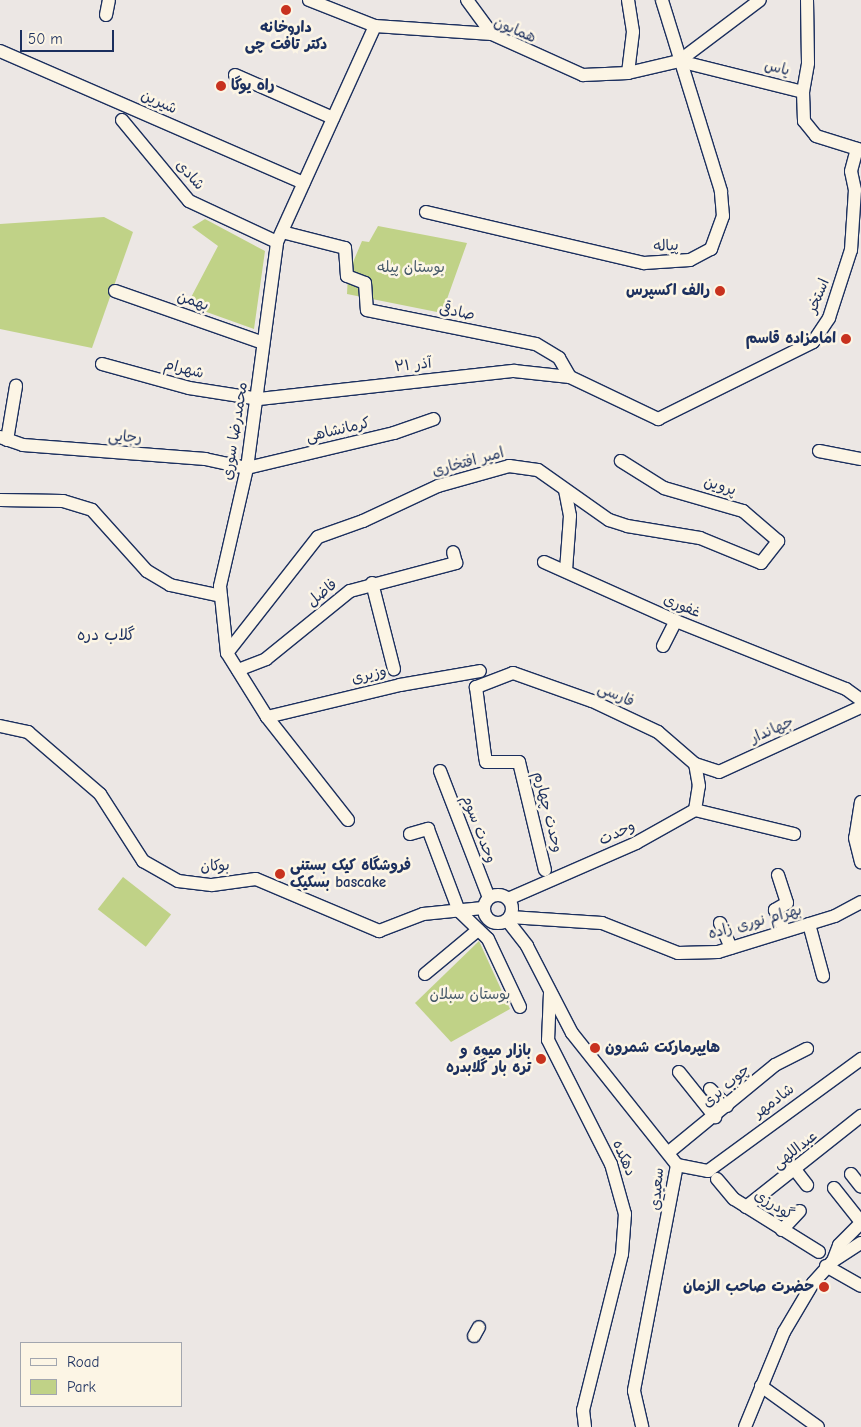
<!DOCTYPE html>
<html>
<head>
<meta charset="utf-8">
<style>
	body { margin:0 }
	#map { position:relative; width:861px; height:1427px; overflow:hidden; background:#ece7e4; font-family:"Comic Neue","Playpen Sans Arabic",sans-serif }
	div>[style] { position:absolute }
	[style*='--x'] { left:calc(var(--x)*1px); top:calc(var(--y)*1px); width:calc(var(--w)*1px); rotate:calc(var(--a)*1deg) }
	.green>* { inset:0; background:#c0d287; transform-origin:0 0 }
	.roads { filter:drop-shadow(1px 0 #1b2f5e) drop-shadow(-1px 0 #1b2f5e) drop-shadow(0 1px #1b2f5e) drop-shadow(0 -1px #1b2f5e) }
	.street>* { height:12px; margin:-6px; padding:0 6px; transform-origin:6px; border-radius:6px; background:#fcf5e5 }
	.street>.ring { margin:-6px; padding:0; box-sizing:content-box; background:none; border:12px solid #fcf5e5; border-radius:50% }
	.dots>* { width:14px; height:14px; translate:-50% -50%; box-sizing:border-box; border:2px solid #fcf5e5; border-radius:50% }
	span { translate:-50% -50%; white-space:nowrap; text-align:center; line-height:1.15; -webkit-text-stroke:5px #fcf5e5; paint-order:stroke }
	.poi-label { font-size:15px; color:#1b2f5e; font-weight:700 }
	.left { translate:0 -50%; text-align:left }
	.right { translate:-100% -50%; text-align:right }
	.street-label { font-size:15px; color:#1b2f5e }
	.park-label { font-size:15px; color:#445868 }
	.neighbourhood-label { font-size:16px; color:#1b2f5e }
	.legend { position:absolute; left:20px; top:1342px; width:162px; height:65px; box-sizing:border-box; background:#fcf5e5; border:1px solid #a2a6af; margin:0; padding:6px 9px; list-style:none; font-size:15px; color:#1b2f5e }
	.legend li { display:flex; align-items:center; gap:10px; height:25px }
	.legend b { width:25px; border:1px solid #a2a6af }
	.scale { position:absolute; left:20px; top:30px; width:94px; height:22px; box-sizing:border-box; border:2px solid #1b2f5e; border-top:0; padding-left:6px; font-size:15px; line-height:18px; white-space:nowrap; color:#1b2f5e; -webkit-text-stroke:4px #fcf5e5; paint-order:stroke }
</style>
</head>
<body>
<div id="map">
	<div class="green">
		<i style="clip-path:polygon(104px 217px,133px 232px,92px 348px,0 329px,0 224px)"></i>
		<i style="clip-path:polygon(205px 219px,265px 251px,254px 329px,187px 305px,218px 246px,192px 227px)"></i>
		<i style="clip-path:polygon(378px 226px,467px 243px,442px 313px,347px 294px,348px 274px,362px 241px,369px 242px)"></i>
		<i style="left:123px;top:877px;width:61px;height:41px;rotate:38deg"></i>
		<i style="clip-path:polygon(479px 941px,510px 1009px,451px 1042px,415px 1003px)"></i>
	</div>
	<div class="roads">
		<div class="street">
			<i style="--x:309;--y:0;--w:71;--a:21.5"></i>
			<i style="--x:375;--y:26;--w:117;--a:3.9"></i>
			<i style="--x:492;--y:34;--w:100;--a:24.3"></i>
			<i style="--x:583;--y:75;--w:45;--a:-2.5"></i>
			<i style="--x:628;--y:73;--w:52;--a:-13.2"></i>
			<i style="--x:679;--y:61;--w:101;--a:-37"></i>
			<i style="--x:467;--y:0;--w:42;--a:53.7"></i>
			<i style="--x:628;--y:0;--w:32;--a:81"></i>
			<i style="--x:633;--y:32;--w:41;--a:97"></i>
			<i style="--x:106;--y:15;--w:15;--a:-79"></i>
			<i style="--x:0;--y:51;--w:331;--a:23.5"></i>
			<i style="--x:679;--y:61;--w:128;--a:14"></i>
			<i style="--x:803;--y:92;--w:29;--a:88"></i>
			<i style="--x:804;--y:121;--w:19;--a:51"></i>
			<i style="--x:816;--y:136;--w:47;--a:17.3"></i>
			<i style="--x:235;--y:75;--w:107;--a:23.7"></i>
			<i style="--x:803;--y:92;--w:29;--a:-80"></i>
			<i style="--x:808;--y:63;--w:63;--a:-90.9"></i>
			<i style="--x:122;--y:120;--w:105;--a:50.4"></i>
			<i style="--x:189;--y:201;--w:97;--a:25"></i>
			<i style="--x:426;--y:212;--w:224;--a:13.2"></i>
			<i style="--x:644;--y:263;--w:46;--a:-3.7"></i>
			<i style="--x:690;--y:260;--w:24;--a:-28"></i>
			<i style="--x:711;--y:249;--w:35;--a:-70"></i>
			<i style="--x:723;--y:216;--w:25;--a:-95"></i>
			<i style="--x:721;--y:191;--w:200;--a:-107.2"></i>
			<i style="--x:282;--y:232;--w:65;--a:14.3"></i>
			<i style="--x:345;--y:248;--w:28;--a:86"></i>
			<i style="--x:347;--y:276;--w:19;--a:21"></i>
			<i style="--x:365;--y:283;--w:27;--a:86"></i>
			<i style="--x:367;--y:310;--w:172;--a:11.4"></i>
			<i style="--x:536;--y:344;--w:27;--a:31"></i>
			<i style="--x:559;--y:358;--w:22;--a:60"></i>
			<i style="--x:570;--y:377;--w:98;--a:25.5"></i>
			<i style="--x:658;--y:419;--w:173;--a:-26.4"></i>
			<i style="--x:813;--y:342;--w:29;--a:-56"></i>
			<i style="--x:829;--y:318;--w:71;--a:-72.1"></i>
			<i style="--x:851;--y:250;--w:60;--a:-86.2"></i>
			<i style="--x:855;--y:190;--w:19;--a:-102"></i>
			<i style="--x:851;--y:171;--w:23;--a:-75"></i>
			<i style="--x:115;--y:291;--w:155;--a:19.3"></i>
			<i style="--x:102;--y:364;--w:90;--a:15.4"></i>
			<i style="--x:189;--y:388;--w:71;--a:8.9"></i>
			<i style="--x:259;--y:399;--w:257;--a:-6.3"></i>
			<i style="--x:514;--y:371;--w:56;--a:6.1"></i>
			<i style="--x:0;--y:437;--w:24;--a:19"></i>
			<i style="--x:23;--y:445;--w:183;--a:4.4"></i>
			<i style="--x:205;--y:459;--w:43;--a:12.1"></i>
			<i style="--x:247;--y:468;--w:151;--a:-13.4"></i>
			<i style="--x:394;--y:433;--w:42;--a:-19.3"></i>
			<i style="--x:7;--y:440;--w:55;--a:-80.5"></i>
			<i style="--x:819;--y:451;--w:43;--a:10.8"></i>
			<i style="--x:565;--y:490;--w:26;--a:79"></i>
			<i style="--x:570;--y:516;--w:55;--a:94.2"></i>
			<i style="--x:0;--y:500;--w:63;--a:0.9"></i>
			<i style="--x:63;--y:501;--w:30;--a:17"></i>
			<i style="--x:92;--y:510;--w:82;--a:48"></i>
			<i style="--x:147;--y:571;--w:27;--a:31"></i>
			<i style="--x:170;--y:585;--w:52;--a:12.2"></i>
			<i style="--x:544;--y:562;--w:145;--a:24.1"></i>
			<i style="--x:676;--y:621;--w:183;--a:21.8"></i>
			<i style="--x:846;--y:689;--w:19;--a:36"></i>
			<i style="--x:372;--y:583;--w:89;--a:75.7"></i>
			<i style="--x:663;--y:646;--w:28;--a:-63"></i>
			<i style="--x:227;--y:653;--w:147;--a:-51.9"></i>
			<i style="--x:318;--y:537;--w:48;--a:-19.6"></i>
			<i style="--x:363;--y:521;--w:83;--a:-25"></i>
			<i style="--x:438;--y:486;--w:74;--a:-15.7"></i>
			<i style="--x:509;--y:466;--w:29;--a:8"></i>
			<i style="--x:538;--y:470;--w:87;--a:35.2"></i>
			<i style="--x:609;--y:520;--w:19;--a:18"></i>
			<i style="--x:627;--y:526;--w:74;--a:9.3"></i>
			<i style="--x:700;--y:538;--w:66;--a:22.3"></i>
			<i style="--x:761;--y:563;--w:28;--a:-52"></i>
			<i style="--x:778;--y:541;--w:46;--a:-139.4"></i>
			<i style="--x:743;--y:511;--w:82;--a:-163.8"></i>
			<i style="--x:664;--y:488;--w:51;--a:-147.9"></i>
			<i style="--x:238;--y:670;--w:30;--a:-21"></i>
			<i style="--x:266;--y:659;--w:108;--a:-39"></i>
			<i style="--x:350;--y:591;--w:110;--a:-14.8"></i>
			<i style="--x:456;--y:563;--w:11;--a:-105"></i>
			<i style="--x:267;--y:717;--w:137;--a:-13.5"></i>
			<i style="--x:400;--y:685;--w:81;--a:-9.9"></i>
			<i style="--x:0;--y:726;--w:29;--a:12"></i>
			<i style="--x:28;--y:732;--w:95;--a:40.7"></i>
			<i style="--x:100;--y:794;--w:80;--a:57.3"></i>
			<i style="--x:143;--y:861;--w:40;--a:29.7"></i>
			<i style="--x:178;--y:881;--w:34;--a:7"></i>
			<i style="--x:212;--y:885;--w:44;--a:-7.8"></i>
			<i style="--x:256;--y:879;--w:134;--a:22.9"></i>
			<i style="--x:379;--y:931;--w:47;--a:-21.1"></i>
			<i style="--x:423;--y:914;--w:60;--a:-5.7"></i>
			<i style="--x:695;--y:764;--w:25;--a:18"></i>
			<i style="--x:719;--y:772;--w:156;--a:-24.6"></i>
			<i style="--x:440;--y:771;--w:136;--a:68.9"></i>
			<i style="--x:861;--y:802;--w:36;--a:99"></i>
			<i style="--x:855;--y:838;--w:25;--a:76"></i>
			<i style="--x:695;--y:810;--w:102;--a:13.6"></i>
			<i style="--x:348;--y:820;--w:131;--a:-128.2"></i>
			<i style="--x:267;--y:717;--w:75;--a:-122"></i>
			<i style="--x:227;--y:653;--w:67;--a:-96"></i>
			<i style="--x:220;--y:586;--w:121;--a:-77.1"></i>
			<i style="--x:247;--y:468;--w:228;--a:-82.4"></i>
			<i style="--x:277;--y:242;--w:237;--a:-65.6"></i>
			<i style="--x:410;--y:834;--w:19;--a:-16"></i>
			<i style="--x:428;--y:829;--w:88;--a:69.3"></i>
			<i style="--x:459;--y:911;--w:40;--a:44"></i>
			<i style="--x:488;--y:939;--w:75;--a:64.8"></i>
			<i style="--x:778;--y:875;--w:29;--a:72"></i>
			<i style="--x:787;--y:903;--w:14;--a:150"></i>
			<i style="--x:775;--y:910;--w:23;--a:65"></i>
			<i class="ring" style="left:484px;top:895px;width:16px;height:16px"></i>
			<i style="--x:508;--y:899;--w:140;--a:-23.6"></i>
			<i style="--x:636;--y:843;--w:68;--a:-29.2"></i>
			<i style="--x:695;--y:810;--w:24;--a:-81"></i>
			<i style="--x:699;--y:786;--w:22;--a:-100"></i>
			<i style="--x:695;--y:764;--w:49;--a:-139.1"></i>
			<i style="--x:658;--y:732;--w:73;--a:-154.8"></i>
			<i style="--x:592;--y:701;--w:84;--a:-160.5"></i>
			<i style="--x:513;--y:673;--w:40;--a:159"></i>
			<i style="--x:476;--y:687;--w:70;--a:82.6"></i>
			<i style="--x:485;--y:756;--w:6;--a:81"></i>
			<i style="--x:486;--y:762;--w:33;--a:0"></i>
			<i style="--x:519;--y:762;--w:111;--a:76.5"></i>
			<i style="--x:510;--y:917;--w:92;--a:3.7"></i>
			<i style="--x:602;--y:923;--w:82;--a:21.5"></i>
			<i style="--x:678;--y:953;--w:40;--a:-1.4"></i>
			<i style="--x:718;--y:952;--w:122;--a:-17.1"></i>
			<i style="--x:835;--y:916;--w:30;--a:-28"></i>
			<i style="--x:507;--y:920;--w:33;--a:52"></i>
			<i style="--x:527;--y:946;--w:98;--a:62.7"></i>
			<i style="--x:572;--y:1033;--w:169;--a:51.5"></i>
			<i style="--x:677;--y:1165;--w:230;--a:100.8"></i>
			<i style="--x:634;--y:1391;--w:37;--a:77"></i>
			<i style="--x:720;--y:923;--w:27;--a:66"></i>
			<i style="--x:809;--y:924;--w:54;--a:74.9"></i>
			<i style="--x:425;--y:974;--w:69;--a:-39.7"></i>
			<i style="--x:550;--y:993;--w:47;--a:92.4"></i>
			<i style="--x:548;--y:1040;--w:139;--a:63.1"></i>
			<i style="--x:611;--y:1164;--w:52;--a:74.4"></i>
			<i style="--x:625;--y:1214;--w:40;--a:94.3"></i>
			<i style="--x:622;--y:1254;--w:161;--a:104"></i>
			<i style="--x:583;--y:1410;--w:17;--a:83"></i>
			<i style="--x:679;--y:1072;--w:58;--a:51.3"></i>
			<i style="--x:710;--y:1089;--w:24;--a:45"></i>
			<i style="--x:669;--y:1152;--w:137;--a:-39.4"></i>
			<i style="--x:775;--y:1065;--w:36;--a:-27"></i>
			<i style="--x:677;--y:1165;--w:32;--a:11"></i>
			<i style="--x:708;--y:1171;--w:190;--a:-36.2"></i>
			<i style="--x:796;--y:1171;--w:18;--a:52"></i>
			<i style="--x:851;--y:1174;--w:16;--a:52"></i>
			<i style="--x:717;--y:1179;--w:26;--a:50"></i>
			<i style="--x:734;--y:1199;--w:100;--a:31.9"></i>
			<i style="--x:834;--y:1188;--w:43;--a:51.5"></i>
			<i style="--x:746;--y:1207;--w:147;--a:-38.4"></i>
			<i style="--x:782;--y:1230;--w:26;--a:-47"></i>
			<i style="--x:833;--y:1261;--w:17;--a:-69"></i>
			<i style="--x:839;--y:1245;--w:31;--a:-45"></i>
			<i style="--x:826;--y:1266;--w:40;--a:29.7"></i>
			<i style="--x:474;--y:1336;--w:10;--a:-61"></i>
			<i style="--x:761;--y:1386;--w:70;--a:35.7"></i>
			<i style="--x:745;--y:1427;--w:103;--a:-67.7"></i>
			<i style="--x:784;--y:1332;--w:57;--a:-59.4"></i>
			<i style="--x:813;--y:1283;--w:30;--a:-48"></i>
			<i style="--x:833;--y:1261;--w:33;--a:-33"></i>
		</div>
	</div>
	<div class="dots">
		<i style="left:286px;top:10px;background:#c8321e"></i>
		<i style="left:221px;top:86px;background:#c8321e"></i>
		<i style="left:720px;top:291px;background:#c8321e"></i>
		<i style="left:846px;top:339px;background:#c8321e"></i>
		<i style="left:280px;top:874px;background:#c8321e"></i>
		<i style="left:595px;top:1048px;background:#c8321e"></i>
		<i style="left:541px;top:1059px;background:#c8321e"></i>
		<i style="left:824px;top:1287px;background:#c8321e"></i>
	</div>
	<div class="poi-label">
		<span style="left:286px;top:36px">داروخانه<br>دکتر تافت چی</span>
		<span class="left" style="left:231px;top:86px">راه یوگا</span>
		<span class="right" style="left:710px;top:291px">رالف اکسپرس</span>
		<span class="right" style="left:836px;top:339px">امامزاده قاسم</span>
		<span class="left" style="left:290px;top:874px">فروشگاه کیک بستنی<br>بسکیک bascake</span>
		<span class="left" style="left:605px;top:1048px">هایپرمارکت شمرون</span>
		<span class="right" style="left:531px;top:1059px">بازار میوه و<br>تره بار گلابدره</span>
		<span class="right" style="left:814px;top:1287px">حضرت صاحب الزمان</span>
	</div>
	<div class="street-label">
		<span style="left:515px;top:30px;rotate:23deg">همایون</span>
		<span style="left:777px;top:68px;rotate:14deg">یاس</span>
		<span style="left:159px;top:102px;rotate:24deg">شیرین</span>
		<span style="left:190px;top:175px;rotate:48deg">شادی</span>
		<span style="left:666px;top:246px;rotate:-3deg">پیاله</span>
		<span style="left:818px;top:296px;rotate:-67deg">استخر</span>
		<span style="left:193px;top:301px;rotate:19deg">بهمن</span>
		<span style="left:457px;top:312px;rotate:11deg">صادقی</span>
		<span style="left:413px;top:365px;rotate:-6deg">۲۱ آذر</span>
		<span style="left:184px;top:369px;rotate:14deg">شهرام</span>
		<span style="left:338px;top:430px;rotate:-13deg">کرمانشاهی</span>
		<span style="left:235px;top:431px;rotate:-81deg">محمدرضا سوری</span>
		<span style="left:125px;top:437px;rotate:4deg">رجایی</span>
		<span style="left:468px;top:462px;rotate:-15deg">امیر افتخاری</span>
		<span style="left:720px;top:486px;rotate:17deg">پروین</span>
		<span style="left:322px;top:593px;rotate:-39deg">فاضل</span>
		<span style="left:682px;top:606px;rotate:23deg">غفوری</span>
		<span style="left:369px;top:675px;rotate:-14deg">وزیری</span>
		<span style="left:616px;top:695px;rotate:24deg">فارسی</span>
		<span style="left:772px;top:730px;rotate:-24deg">جهاندار</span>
		<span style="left:548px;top:812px;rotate:76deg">وحدت چهارم</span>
		<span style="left:479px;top:829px;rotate:69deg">وحدت سوم</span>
		<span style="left:617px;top:833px;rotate:-26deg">وحدت</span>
		<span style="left:215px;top:866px;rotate:-2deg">بوکان</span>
		<span style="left:755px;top:922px;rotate:-15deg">بهرام نوری زاده</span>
		<span style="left:726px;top:1086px;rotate:-41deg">چوب بری</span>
		<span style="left:774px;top:1101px;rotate:-37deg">شادمهر</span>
		<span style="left:795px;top:1150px;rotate:-38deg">عبداللهی</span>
		<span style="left:624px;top:1158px;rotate:67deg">دهکده</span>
		<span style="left:657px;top:1189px;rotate:-85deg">سعیدی</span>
		<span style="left:774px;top:1205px;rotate:32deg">گودرزی</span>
	</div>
	<div class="park-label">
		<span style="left:411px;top:268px">بوستان پیله</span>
		<span style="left:470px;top:995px">بوستان سبلان</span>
	</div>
	<div class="neighbourhood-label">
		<span style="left:106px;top:635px">گلاب دره</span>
	</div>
	<ul class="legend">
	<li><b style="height:6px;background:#fcf5e5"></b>Road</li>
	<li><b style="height:14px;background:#c0d287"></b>Park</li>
	</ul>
	<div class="scale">50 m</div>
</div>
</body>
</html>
